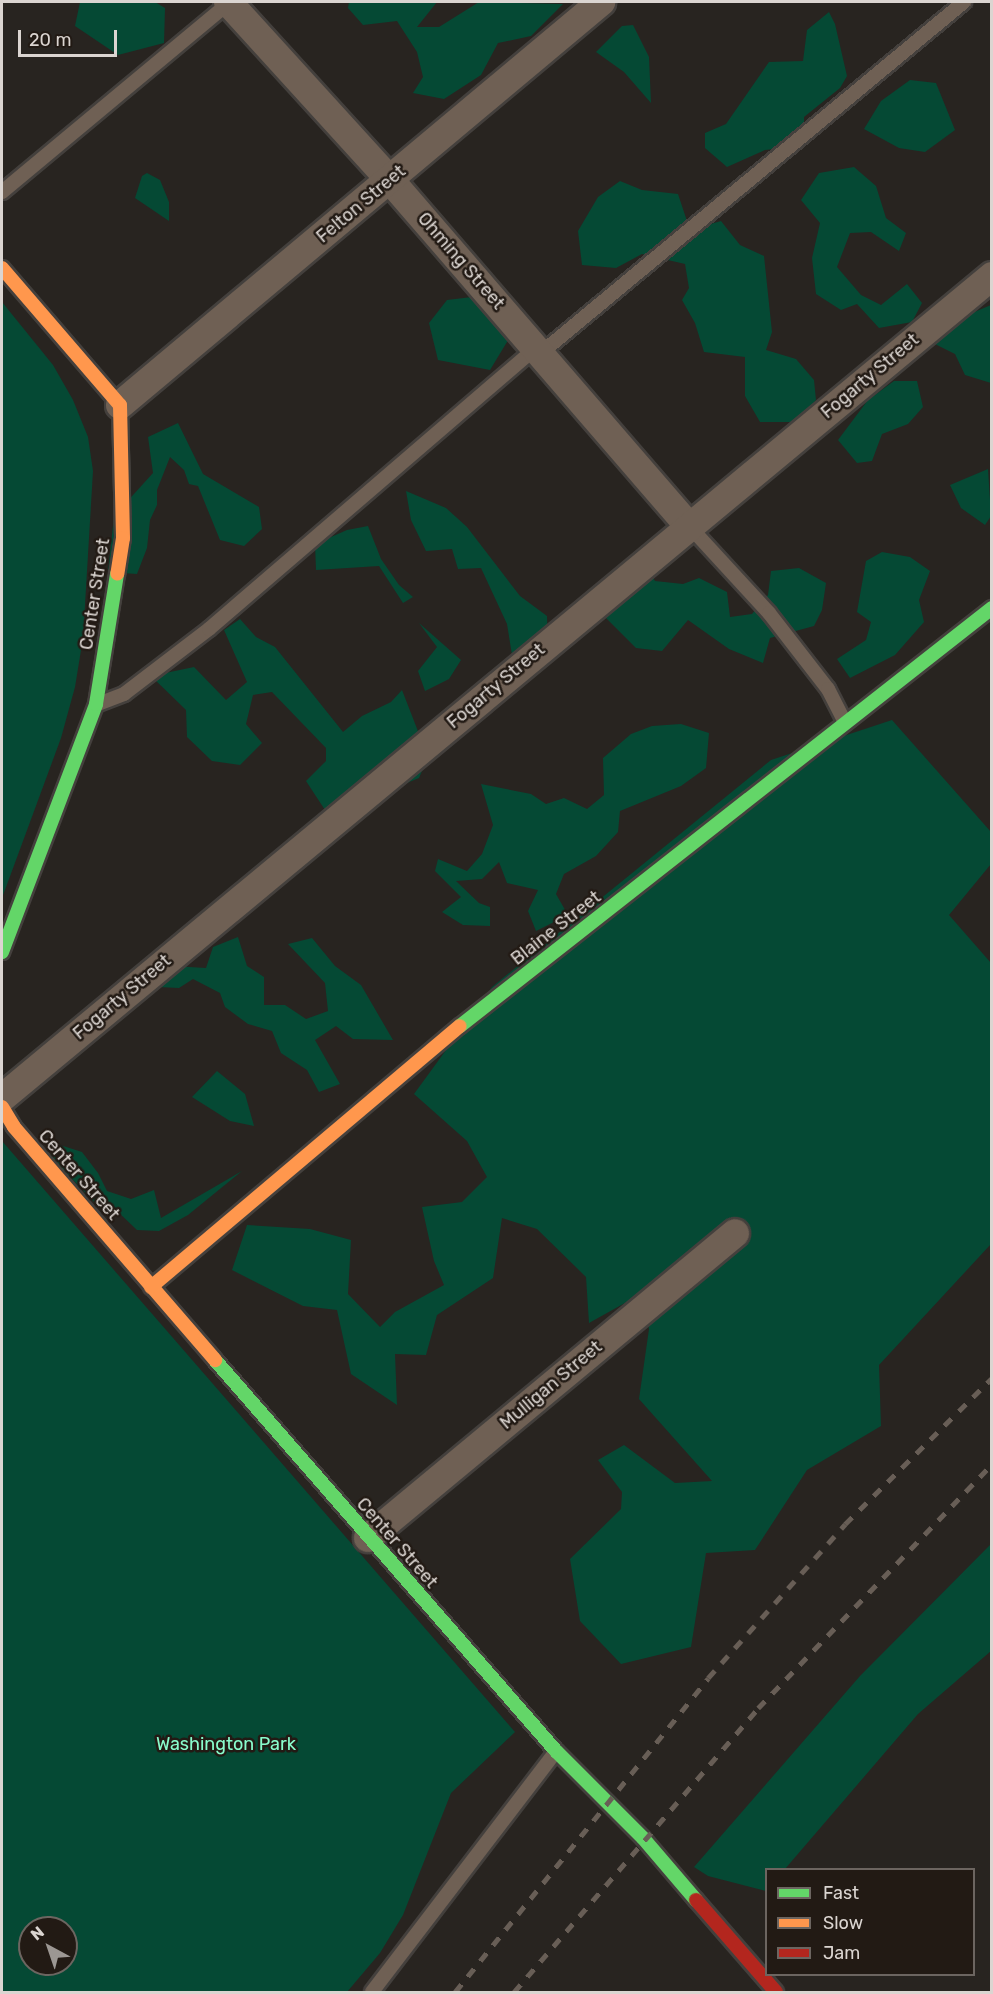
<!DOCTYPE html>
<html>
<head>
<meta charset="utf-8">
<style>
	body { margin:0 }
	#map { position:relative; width:993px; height:1994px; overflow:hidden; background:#282420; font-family:Rubik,sans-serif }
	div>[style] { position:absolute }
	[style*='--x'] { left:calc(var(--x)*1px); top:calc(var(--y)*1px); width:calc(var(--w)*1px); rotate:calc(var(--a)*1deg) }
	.green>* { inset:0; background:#054934 }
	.roads { filter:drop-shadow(2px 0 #44403d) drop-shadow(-2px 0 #44403d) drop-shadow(0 2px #44403d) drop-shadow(0 -2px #44403d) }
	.lane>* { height:14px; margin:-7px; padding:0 7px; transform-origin:7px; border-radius:7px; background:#6f6054 }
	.street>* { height:28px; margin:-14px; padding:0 14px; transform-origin:14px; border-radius:14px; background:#6f6054 }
	.fast>* { height:14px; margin:-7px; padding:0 7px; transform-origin:7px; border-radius:7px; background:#63d668 }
	.slow>* { height:14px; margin:-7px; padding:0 7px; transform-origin:7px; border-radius:7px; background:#ff974d }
	.jam>* { height:14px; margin:-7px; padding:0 7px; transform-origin:7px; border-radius:7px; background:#b3261e }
	.rail>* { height:4.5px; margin-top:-2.25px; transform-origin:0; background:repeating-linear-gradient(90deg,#685e56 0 10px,transparent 0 20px) }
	span { translate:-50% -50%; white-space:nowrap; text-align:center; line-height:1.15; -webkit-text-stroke:5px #221a14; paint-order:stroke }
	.street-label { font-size:18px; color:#dbd5d1 }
	.park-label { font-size:18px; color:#89fccd }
	.frame { position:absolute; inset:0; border:3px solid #dbd5d1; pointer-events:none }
	.legend { position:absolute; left:765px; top:1868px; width:210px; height:108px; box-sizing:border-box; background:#221a14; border:2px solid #6c6560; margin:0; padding:8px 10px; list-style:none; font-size:18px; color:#dbd5d1 }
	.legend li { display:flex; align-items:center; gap:12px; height:30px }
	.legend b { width:30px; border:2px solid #6c6560 }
	.north { position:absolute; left:18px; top:1916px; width:60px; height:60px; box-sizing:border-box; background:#221a14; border:2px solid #6c6560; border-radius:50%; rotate:320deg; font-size:16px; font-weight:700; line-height:24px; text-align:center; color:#dbd5d1 }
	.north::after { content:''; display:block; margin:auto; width:21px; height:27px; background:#9c9793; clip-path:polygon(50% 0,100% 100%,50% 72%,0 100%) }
	.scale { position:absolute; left:18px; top:30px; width:99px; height:27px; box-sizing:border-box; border:3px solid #dbd5d1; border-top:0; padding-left:8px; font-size:18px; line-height:21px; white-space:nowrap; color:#dbd5d1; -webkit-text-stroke:4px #221a14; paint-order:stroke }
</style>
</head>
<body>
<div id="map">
	<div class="green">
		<i style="clip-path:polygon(80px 2px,155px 2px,165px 8px,164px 43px,118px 55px,75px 26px)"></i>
		<i style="clip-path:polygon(349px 2px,437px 2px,417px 27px,439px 27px,479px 2px,563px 4px,531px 36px,498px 43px,481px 75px,444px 99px,413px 93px,423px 77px,417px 52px,397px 21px,363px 25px,348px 8px)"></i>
		<i style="clip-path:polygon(829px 12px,835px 24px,847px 76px,840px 88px,804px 117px,804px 146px,765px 150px,727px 167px,705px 148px,705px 133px,726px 124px,769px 62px,803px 61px,807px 30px)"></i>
		<i style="clip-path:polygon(633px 25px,649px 57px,651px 103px,624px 72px,596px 52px,622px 26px)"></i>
		<i style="clip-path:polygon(910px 80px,936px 83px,955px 130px,925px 152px,899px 148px,864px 129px,881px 101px)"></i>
		<i style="clip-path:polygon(854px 167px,876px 186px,886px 218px,906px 233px,899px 251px,871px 232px,850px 233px,837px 267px,861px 295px,881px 305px,907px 284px,922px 303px,912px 322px,879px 328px,857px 304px,841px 310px,816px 294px,812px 258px,820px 223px,801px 200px,819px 173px)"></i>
		<i style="clip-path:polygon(147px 173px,160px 180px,169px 202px,169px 221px,135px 198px,142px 176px)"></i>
		<i style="clip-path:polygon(620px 181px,642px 190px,678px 194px,690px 230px,721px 221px,740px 245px,764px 256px,772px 332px,766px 350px,796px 359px,814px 380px,816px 400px,799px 422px,760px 422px,745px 396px,745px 357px,704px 352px,695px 323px,682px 300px,689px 288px,685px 264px,642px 254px,616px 268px,582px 265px,578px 231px,598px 197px)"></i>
		<i style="clip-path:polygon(472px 297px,496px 314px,510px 337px,490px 370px,438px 360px,429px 323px,447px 300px)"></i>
		<i style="clip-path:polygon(2px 302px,53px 365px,73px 400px,88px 437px,93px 471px,83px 638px,75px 687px,61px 738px,2px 898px)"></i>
		<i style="clip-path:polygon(991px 305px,991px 383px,965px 375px,955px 354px,931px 342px,953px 321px)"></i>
		<i style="clip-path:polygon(894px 381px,917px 381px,923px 407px,908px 424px,882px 434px,872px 461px,857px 463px,838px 440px,868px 400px)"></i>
		<i style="clip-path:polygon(178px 423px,203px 474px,259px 507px,262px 529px,244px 546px,220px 540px,198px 486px,189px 484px,184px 470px,170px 457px,157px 490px,157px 505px,150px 520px,147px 548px,137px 574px,108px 572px,114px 516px,153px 473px,148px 437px)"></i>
		<i style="clip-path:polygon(988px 469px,991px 516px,985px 525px,961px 508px,950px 485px)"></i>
		<i style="clip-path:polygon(406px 491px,446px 508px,467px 527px,520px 596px,547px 616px,548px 654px,512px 655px,507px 624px,481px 568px,458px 569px,452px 549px,426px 551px,411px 520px)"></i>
		<i style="clip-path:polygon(368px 526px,381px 559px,399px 585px,413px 597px,403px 603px,379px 566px,316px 570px,315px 544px,347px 530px)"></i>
		<i style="clip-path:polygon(882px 552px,910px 557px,930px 571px,919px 600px,924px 622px,895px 655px,850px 678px,837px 659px,866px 640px,871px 622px,857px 612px,866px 561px)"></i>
		<i style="clip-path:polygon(799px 568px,826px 583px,822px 610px,814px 626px,770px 638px,763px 663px,729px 649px,688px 620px,662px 651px,636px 648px,604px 616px,649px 572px,655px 581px,683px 584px,699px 578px,727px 592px,730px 617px,752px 614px,768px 595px,771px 571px)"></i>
		<i style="clip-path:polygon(240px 619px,256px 637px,275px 647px,343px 732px,362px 716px,391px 702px,402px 690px,428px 757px,419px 778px,395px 788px,372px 769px,357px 788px,325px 810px,306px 781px,326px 761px,326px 748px,272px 692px,253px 695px,246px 724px,262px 743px,240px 765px,212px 761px,187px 737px,186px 710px,151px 676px,194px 667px,226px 700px,247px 682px,224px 630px)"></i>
		<i style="clip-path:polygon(419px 623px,461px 660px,449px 679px,425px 691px,418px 671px,437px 647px)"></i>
		<i style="clip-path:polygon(892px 720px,991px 832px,991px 864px,949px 915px,991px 963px,991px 1244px,879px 1365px,881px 1426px,807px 1470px,755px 1550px,706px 1553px,691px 1647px,621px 1664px,580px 1621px,570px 1559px,621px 1509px,622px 1492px,598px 1460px,624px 1445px,675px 1483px,712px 1481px,639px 1399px,649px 1329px,641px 1294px,589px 1323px,586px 1277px,537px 1229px,502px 1218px,493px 1278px,437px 1315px,426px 1355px,395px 1354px,397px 1405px,351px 1374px,337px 1310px,303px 1306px,232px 1270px,247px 1225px,310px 1229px,351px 1240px,348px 1294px,380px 1327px,395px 1312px,444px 1285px,434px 1261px,422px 1207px,462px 1202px,487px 1177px,467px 1141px,414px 1094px,492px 987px,771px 760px)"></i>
		<i style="clip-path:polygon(681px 724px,709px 733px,706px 768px,681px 786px,620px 811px,618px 832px,596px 856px,564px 874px,556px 894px,568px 915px,536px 931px,528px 911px,538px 890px,507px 883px,499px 862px,482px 879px,456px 881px,479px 903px,490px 907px,490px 926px,463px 925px,442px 912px,461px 897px,435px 871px,438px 859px,467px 871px,482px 854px,493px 825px,481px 784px,531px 794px,546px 804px,564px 798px,587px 809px,604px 795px,603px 758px,631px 734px,652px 726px)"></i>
		<i style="clip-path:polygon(238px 937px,247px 966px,264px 977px,264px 1005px,285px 1005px,306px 1019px,328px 1011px,325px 983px,288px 944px,312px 938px,335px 966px,361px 985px,393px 1040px,353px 1039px,336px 1026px,315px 1040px,340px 1084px,319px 1092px,307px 1070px,281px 1053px,272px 1031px,248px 1024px,225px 1007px,220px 993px,193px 979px,179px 988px,158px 987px,173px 966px,206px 968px,213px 947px)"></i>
		<i style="clip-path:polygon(217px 1071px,245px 1094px,254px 1126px,230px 1121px,192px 1097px)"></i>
		<i style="clip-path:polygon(evenodd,2px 1141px,515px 1732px,451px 1793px,403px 1915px,380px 1953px,347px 1992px,2px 1992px,2px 1141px,30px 1928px,66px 1928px,66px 1964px,30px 1964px,30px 1928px)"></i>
		<i style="clip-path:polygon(57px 1144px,82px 1152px,98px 1173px,107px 1191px,131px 1199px,154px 1190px,161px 1218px,242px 1171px,188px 1215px,159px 1231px,137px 1230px,117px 1211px,97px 1205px,50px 1156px)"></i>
		<i style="clip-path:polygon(991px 1544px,991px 1651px,918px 1714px,785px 1869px,766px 1870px,766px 1891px,708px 1876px,694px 1867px,860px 1676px)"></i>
	</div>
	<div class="roads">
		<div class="lane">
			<i style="--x:2;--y:192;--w:297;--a:-39.8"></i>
			<i style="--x:541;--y:353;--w:550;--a:-39.69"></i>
			<i style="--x:689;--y:526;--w:118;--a:47.4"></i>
			<i style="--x:769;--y:613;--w:96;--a:52.2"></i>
			<i style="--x:828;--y:689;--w:38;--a:63"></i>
			<i style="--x:98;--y:704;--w:28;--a:-21"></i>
			<i style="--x:124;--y:694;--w:107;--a:-37.4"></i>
			<i style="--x:209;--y:629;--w:431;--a:-40.7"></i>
			<i style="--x:372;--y:1992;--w:303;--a:-52.6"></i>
		</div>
		<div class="street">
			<i style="--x:228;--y:2;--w:241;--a:47.7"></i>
			<i style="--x:390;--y:180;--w:457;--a:49.2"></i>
			<i style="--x:120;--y:405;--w:628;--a:-39.96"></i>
			<i style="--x:2;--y:1098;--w:1287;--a:-39.7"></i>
			<i style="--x:368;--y:1538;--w:477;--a:-39.7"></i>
		</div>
		<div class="fast">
			<i style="--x:2;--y:952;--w:265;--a:-69.2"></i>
			<i style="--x:96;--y:704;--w:132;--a:-80.8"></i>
			<i style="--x:460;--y:1026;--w:677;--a:-38.16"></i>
			<i style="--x:215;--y:1360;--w:519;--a:48.91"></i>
			<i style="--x:556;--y:1751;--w:123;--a:45"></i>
			<i style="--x:643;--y:1838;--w:82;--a:49.5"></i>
		</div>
		<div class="slow">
			<i style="--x:2;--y:268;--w:181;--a:49.3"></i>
			<i style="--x:120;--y:405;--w:133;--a:88.7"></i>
			<i style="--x:123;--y:538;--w:36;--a:99"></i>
			<i style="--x:2;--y:1107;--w:23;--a:59"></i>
			<i style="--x:14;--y:1127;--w:308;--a:49.2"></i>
			<i style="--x:151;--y:1287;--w:404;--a:-40.2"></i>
		</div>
		<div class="jam">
			<i style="--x:696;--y:1900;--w:122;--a:49"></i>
		</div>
	</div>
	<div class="rail">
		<i style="--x:455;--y:1992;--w:403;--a:-51.1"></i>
		<i style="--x:708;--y:1678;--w:206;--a:-48.3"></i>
		<i style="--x:845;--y:1524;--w:207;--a:-44.8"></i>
		<i style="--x:514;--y:1992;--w:374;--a:-49.3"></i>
		<i style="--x:758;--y:1708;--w:338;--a:-46.2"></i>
	</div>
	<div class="street-label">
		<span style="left:361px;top:204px;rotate:-40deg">Felton Street</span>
		<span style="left:461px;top:261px;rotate:49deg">Ohming Street</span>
		<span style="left:870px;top:376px;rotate:-40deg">Fogarty Street</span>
		<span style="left:95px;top:594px;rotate:-81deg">Center Street</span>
		<span style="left:496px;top:686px;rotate:-40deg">Fogarty Street</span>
		<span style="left:556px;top:928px;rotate:-38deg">Blaine Street</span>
		<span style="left:122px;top:997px;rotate:-40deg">Fogarty Street</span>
		<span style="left:79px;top:1175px;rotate:49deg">Center Street</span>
		<span style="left:551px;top:1385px;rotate:-40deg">Mulligan Street</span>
		<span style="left:397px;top:1543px;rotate:49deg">Center Street</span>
	</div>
	<div class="park-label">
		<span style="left:226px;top:1744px">Washington Park</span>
	</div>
	<div class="frame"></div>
	<ul class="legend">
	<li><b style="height:8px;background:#63d668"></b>Fast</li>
	<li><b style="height:8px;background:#ff974d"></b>Slow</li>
	<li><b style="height:8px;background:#b3261e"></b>Jam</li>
	</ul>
	<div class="north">N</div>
	<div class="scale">20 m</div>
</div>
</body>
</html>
